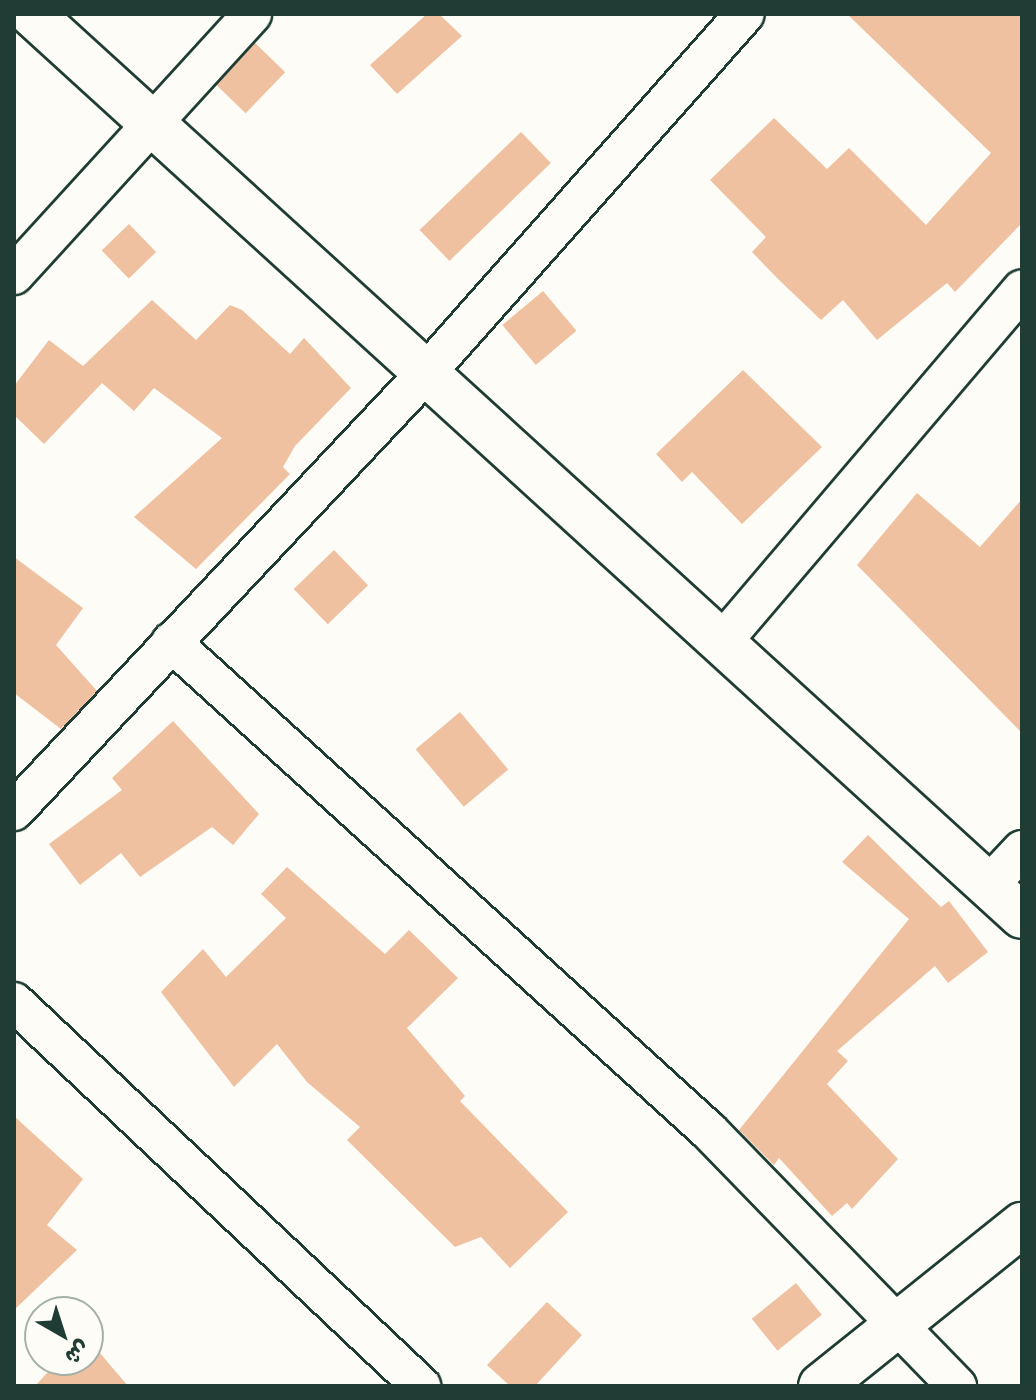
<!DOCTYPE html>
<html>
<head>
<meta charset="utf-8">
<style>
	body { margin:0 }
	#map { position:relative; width:1036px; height:1400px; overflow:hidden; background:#fdfcf7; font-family:Delius,"Playpen Sans Arabic",sans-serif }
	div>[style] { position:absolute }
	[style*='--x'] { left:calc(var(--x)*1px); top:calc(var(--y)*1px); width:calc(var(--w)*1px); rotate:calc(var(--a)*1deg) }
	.building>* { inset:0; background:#f0c1a0; transform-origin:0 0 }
	.roads { filter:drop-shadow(2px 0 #1f3d34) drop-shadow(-2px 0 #1f3d34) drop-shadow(0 2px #1f3d34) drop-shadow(0 -2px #1f3d34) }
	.street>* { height:38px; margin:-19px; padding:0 19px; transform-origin:19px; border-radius:19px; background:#fdfcf7 }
	.secondary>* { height:44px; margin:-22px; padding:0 22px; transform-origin:22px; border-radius:22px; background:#fdfcf7 }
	span { translate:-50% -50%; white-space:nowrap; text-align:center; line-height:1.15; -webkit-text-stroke:8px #fdfcf7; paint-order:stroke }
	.frame { position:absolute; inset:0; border:16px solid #1f3d34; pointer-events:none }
	.north { position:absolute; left:24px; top:1296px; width:80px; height:80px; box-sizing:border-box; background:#fdfcf7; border:2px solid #a4b0a9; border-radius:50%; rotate:141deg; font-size:22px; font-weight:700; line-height:32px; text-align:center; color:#1f3d34 }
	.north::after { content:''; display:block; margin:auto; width:28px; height:36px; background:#1f3d34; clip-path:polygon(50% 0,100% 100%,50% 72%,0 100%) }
</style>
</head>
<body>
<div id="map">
	<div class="building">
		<i style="clip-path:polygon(427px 14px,439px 14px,462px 36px,397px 94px,370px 65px)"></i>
		<i style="clip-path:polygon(847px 14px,1022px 14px,1022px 223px,955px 292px,947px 283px,877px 340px,843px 300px,821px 320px,777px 278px,752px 252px,766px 237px,710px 180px,774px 118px,827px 169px,849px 148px,926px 225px,991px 153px)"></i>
		<i style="left:255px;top:43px;width:42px;height:57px;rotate:44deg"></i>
		<i style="left:521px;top:132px;width:43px;height:141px;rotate:46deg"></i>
		<i style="left:129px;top:224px;width:39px;height:38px;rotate:46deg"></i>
		<i style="left:543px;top:291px;width:52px;height:53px;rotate:50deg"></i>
		<i style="clip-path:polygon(152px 300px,196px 340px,230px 305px,242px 310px,290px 354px,304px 338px,351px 388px,295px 446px,283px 467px,290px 474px,196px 569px,134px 517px,222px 438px,154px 388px,134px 411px,102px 383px,44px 444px,14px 415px,14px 386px,49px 340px,83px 366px)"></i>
		<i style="clip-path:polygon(743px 370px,822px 447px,742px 524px,692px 472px,682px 482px,656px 454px)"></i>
		<i style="clip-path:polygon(917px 493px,980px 547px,1022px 499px,1022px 733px,857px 565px)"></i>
		<i style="left:334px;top:550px;width:49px;height:56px;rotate:46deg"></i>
		<i style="clip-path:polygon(14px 557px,83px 608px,56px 645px,97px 691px,61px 729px,14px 693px)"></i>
		<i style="left:460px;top:712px;width:75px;height:58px;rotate:50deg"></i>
		<i style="clip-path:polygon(173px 721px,259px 814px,233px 845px,212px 827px,140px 877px,121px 853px,80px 885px,49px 844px,122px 790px,112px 778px)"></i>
		<i style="clip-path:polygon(868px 835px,941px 907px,949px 901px,988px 952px,948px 983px,935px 966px,837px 1051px,848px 1061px,827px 1084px,898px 1159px,852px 1209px,847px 1203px,832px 1216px,779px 1158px,774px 1165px,739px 1130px,909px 919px,842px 862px)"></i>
		<i style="clip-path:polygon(287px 867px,385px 954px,409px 930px,458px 978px,407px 1028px,465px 1096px,460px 1101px,568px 1212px,510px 1268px,481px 1237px,455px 1247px,347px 1140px,360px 1127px,307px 1082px,277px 1044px,234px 1087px,161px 992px,203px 949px,226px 977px,286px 918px,261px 894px)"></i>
		<i style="clip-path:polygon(14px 1116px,83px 1179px,47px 1225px,77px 1250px,14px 1310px)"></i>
		<i style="left:796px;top:1283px;width:41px;height:57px;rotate:51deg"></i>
		<i style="clip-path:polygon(547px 1302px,582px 1335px,535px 1386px,510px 1386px,487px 1365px)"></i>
		<i style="clip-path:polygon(88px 1339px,128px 1386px,35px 1386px,59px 1360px,88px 1360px)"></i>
	</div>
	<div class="roads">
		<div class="street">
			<i style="--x:14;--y:275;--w:353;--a:-47.6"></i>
			<i style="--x:171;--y:642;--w:727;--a:42.27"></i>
			<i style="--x:709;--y:1131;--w:356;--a:45.8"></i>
			<i style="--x:722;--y:642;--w:463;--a:-49.6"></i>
			<i style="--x:14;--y:811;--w:601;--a:-46.75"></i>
			<i style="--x:426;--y:373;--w:480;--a:-48.4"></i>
			<i style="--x:989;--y:885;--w:48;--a:-46.7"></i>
			<i style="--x:14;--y:1002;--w:560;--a:43.33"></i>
		</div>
		<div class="secondary">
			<i style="--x:32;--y:14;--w:1339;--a:42.34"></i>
			<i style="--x:821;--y:1386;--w:258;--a:-38.7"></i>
		</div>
	</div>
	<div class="frame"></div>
	<div class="north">ش</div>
</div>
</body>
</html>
